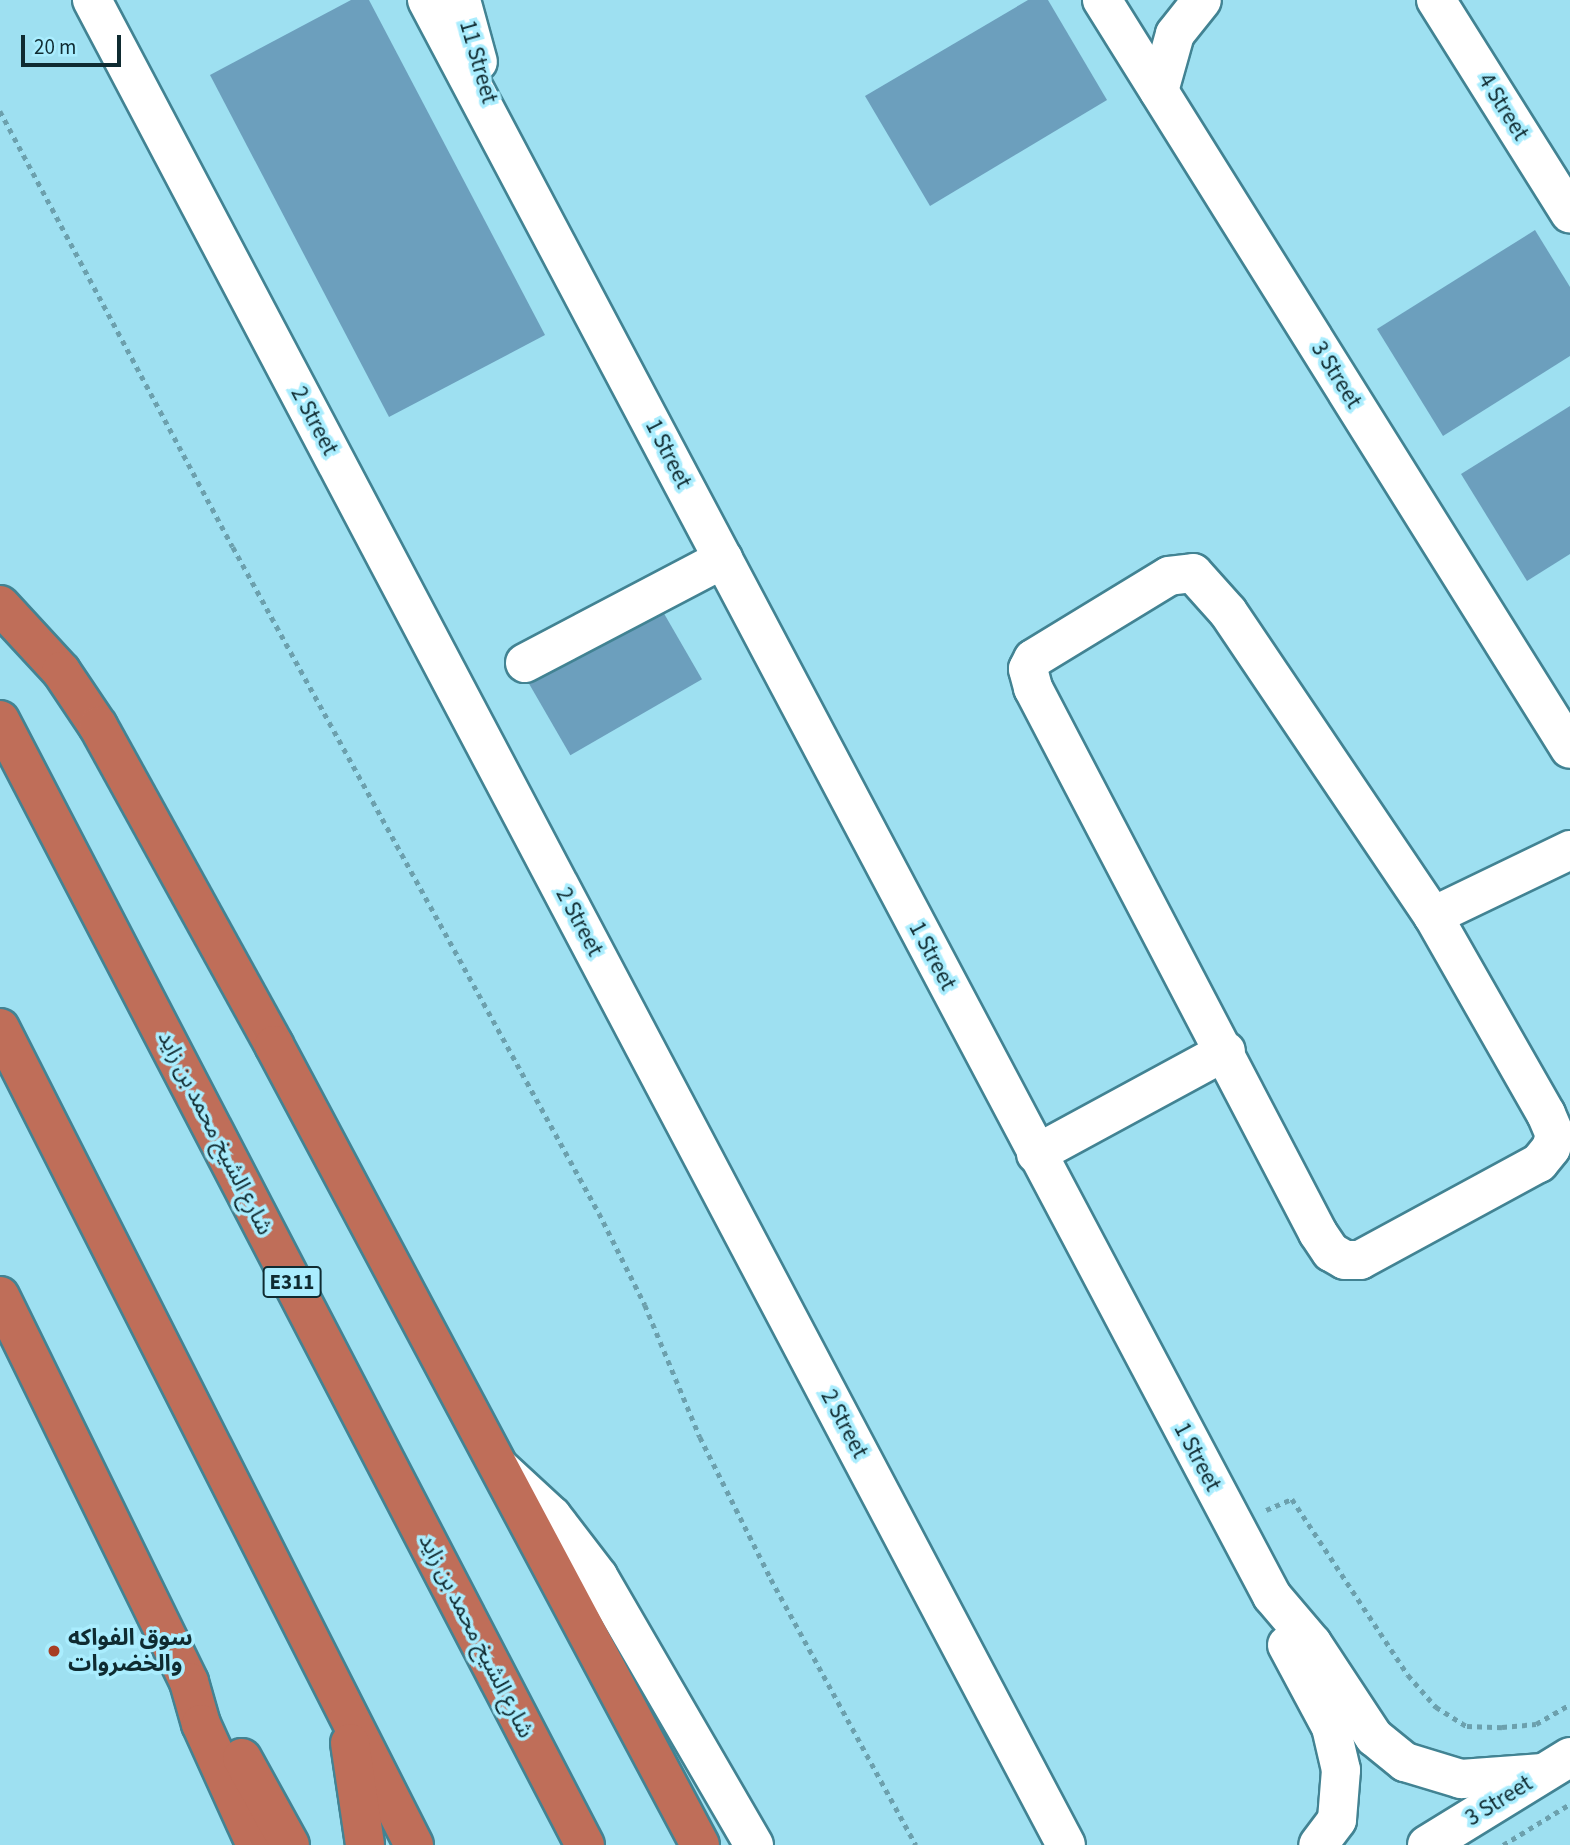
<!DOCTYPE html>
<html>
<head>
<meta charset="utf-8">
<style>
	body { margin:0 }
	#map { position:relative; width:1570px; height:1845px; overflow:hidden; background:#9ee0f1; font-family:"Source Sans 3","Noto Sans Arabic",sans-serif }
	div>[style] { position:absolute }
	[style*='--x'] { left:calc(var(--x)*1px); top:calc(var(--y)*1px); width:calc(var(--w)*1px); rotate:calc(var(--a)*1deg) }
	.building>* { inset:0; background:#6c9fbd; transform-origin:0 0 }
	.path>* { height:4.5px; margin-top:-2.25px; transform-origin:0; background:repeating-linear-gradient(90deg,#6ca0ad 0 5px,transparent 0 10px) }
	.roads { filter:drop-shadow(2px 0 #428393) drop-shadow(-2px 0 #428393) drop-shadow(0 2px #428393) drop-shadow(0 -2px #428393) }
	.minor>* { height:38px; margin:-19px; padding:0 19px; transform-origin:19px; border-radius:19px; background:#fff }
	.highway>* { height:38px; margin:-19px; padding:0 19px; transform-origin:19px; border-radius:19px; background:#bf6e59 }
	.dots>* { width:19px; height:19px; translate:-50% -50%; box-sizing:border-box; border:4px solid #aaedfe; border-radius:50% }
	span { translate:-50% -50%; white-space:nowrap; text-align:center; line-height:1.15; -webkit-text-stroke:7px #aaedfe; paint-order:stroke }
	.shield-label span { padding:2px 5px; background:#aaedfe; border:2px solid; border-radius:5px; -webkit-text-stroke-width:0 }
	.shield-label { font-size:21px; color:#0f2b31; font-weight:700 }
	.street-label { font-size:23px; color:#0f2b31 }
	.poi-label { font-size:23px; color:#0f2b31; font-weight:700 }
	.left { translate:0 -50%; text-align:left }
	.scale { position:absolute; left:21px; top:35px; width:100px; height:32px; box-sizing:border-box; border:4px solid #0f2b31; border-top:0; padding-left:9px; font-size:21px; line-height:24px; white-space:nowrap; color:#0f2b31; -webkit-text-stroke:5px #aaedfe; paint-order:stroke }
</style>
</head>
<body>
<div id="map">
	<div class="building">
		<i style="clip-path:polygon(351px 0,369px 0,545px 335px,389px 417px,210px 75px)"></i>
		<i style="clip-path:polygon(1028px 0,1048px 0,1107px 100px,930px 206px,865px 96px)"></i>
		<i style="clip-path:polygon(1535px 230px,1570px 287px,1570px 356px,1443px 436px,1377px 329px)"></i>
		<i style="clip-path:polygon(1570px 406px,1570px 554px,1527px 581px,1461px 474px)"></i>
		<i style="left:651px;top:591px;width:102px;height:152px;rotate:60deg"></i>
	</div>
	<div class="path">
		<i style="--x:0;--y:111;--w:494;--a:61.9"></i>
		<i style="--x:233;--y:547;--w:760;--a:61.21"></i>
		<i style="--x:599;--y:1213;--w:103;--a:63.4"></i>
		<i style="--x:645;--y:1305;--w:143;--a:67.4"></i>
		<i style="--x:700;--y:1437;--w:159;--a:63.4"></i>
		<i style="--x:771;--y:1579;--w:303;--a:61.4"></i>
		<i style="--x:1266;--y:1510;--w:28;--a:-23"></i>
		<i style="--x:1292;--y:1499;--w:211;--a:56.6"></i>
		<i style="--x:1408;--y:1675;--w:43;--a:48.8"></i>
		<i style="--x:1436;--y:1707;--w:36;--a:32"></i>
		<i style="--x:1467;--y:1726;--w:35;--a:2"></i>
		<i style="--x:1502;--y:1727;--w:34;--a:-5"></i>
		<i style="--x:1536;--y:1724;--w:39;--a:-30"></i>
		<i style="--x:1503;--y:1845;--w:79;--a:-31.5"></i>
	</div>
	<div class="roads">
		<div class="minor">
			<i style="--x:92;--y:0;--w:2086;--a:62.17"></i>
			<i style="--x:427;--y:0;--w:1806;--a:62.1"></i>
			<i style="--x:1272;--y:1596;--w:62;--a:49.6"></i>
			<i style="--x:1312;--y:1643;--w:113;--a:56.6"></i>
			<i style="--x:1374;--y:1737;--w:40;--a:39"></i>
			<i style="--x:1405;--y:1762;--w:59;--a:16.9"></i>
			<i style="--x:1461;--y:1779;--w:82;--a:-4.2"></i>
			<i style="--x:461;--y:0;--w:64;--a:74.7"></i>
			<i style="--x:1102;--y:0;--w:883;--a:58"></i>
			<i style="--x:1436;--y:0;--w:252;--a:57.9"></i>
			<i style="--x:1159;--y:91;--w:59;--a:-74.3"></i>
			<i style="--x:1175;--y:34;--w:43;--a:-51.5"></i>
			<i style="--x:525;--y:663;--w:224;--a:-27.7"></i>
			<i style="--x:1433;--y:916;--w:367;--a:-124"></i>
			<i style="--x:1228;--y:612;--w:52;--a:-131.9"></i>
			<i style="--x:1193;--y:573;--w:24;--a:173"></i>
			<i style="--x:1169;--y:576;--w:159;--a:148.6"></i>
			<i style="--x:1033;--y:659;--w:11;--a:117"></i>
			<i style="--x:1028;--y:669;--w:20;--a:75"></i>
			<i style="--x:1033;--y:688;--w:615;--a:62.39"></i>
			<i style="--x:1318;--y:1233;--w:23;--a:56"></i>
			<i style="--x:1331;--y:1252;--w:16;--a:30"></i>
			<i style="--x:1345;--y:1260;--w:15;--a:0"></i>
			<i style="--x:1360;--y:1260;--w:204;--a:-28.5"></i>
			<i style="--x:1539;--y:1163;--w:19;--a:-51"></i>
			<i style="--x:1551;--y:1148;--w:14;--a:-73"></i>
			<i style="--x:1555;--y:1135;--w:23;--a:-113"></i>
			<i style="--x:1546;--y:1114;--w:228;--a:-119.7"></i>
			<i style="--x:1433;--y:916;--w:152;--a:-25.7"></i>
			<i style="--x:1036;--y:1154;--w:216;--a:-28.5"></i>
			<i style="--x:501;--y:1469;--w:69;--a:42.7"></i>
			<i style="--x:552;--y:1516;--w:76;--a:52.5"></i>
			<i style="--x:598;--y:1576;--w:311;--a:59.9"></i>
			<i style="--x:1287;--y:1645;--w:93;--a:61.8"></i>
			<i style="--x:1331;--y:1727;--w:44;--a:76.9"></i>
			<i style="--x:1341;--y:1770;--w:50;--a:94.6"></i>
			<i style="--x:1337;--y:1820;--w:31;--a:127"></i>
			<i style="--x:1427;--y:1845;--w:168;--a:-31.6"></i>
		</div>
		<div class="highway">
			<i style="--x:0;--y:605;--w:90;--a:47.3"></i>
			<i style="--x:61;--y:671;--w:66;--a:56.1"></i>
			<i style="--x:98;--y:726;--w:364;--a:61.1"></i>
			<i style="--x:274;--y:1045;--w:906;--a:61.96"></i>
			<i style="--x:0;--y:720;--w:1268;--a:62.53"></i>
			<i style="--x:0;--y:1028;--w:916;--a:63.13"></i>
			<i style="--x:0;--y:1296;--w:430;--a:63.9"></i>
			<i style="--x:189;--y:1682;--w:44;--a:74.1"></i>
			<i style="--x:201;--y:1724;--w:133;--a:65.6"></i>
			<i style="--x:350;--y:1743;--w:103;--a:81.6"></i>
			<i style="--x:242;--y:1758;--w:99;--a:61.1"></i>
		</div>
	</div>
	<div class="dots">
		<i style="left:54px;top:1651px;background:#a73e24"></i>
	</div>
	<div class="shield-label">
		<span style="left:292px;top:1282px">E311</span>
	</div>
	<div class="street-label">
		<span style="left:478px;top:62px;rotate:74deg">11 Street</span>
		<span style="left:1503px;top:107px;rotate:58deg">4 Street</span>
		<span style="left:1336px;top:375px;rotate:58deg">3 Street</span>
		<span style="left:314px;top:421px;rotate:62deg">2 Street</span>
		<span style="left:668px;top:454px;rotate:63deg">1 Street</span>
		<span style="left:579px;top:922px;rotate:62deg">2 Street</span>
		<span style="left:932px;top:956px;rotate:62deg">1 Street</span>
		<span style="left:215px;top:1133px;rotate:63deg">شارع الشيخ محمد بن زايد</span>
		<span style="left:844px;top:1424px;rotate:62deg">2 Street</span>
		<span style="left:1197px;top:1457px;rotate:62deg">1 Street</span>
		<span style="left:476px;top:1636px;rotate:63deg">شارع الشيخ محمد بن زايد</span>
		<span style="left:1499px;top:1801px;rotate:-32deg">3 Street</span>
	</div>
	<div class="poi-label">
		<span class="left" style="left:68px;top:1651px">سوق الفواكه<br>والخضروات</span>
	</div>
	<div class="scale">20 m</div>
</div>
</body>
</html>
